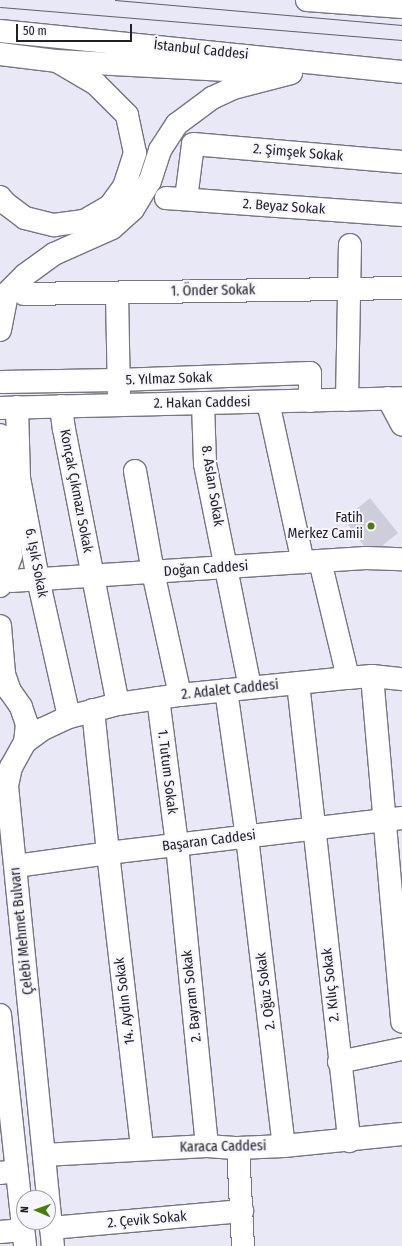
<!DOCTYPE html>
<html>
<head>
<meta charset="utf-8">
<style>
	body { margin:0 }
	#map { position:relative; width:402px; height:1246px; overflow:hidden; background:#e9e8f6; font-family:"Fira Sans Condensed",sans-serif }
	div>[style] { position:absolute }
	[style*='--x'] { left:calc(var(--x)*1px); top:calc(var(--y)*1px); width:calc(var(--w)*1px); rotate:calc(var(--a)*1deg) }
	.building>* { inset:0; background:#cecddb }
	.roads { filter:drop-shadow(1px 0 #767581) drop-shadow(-1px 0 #767581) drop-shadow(0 1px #767581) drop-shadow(0 -1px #767581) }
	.minor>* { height:22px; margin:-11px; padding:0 11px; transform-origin:11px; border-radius:11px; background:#fff }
	.major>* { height:22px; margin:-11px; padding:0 11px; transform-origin:11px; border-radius:11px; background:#fff }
	.highway>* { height:22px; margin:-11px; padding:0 11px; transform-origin:11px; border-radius:11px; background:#fff }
	.tram>* { height:1px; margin:-0.5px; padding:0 0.5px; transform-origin:0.5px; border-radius:0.5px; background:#605f67 }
	.dots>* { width:11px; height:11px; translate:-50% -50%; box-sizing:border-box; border:2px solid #f7f6fe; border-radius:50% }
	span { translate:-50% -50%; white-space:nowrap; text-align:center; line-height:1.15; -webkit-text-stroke:4px #f7f6fe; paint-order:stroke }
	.street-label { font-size:14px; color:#202025 }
	.poi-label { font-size:14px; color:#202025 }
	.right { translate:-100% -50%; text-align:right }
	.north { position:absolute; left:16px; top:1190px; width:40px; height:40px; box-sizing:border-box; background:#f7f6fe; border:1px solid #a1a0a7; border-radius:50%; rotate:272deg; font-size:11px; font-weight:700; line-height:16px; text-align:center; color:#202025 }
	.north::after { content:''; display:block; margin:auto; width:14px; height:18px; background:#4c7d0b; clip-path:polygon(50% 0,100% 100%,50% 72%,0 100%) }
	.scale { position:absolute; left:16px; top:24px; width:116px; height:18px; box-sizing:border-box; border:2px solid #202025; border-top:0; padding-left:5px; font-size:12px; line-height:14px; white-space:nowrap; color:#202025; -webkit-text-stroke:3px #f7f6fe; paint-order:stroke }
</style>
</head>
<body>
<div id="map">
	<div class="building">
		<i style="clip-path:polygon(370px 498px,398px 533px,382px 546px,364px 546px,344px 519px)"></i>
	</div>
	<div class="roads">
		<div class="minor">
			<i style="--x:166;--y:198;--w:237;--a:4.1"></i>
			<i style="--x:186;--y:199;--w:55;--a:-82.7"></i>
			<i style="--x:193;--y:144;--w:210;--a:4.9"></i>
			<i style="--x:117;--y:293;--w:103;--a:88.9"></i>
			<i style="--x:24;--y:294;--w:378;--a:-0.9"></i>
			<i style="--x:1;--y:382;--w:117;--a:-1"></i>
			<i style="--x:118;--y:380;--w:192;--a:-2.1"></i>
			<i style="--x:310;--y:373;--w:28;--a:90"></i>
			<i style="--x:388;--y:398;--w:30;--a:62"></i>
			<i style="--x:347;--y:400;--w:155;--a:-88.9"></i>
			<i style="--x:268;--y:402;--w:164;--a:77.7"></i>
			<i style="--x:203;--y:403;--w:61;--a:88.1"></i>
			<i style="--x:205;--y:464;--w:227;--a:78.6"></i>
			<i style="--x:61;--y:406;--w:23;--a:83"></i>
			<i style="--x:64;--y:429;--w:280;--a:78.9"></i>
			<i style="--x:17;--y:407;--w:71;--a:88.4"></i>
			<i style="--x:19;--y:478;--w:103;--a:79.3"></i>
			<i style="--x:38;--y:579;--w:141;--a:77.3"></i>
			<i style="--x:1;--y:408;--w:401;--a:-1.4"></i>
			<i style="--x:135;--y:471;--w:103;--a:79.9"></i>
			<i style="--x:153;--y:572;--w:126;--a:77.6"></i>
			<i style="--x:320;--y:561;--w:120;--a:76.5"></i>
			<i style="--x:372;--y:676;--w:347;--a:85"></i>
			<i style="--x:298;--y:683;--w:461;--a:83.6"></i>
			<i style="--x:226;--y:690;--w:148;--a:81.9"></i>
			<i style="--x:247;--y:837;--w:311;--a:83.2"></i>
			<i style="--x:158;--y:698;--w:148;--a:82.6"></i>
			<i style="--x:177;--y:845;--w:302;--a:84.3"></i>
			<i style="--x:93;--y:710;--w:144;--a:84"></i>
			<i style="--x:108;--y:853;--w:298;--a:83.4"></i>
			<i style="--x:16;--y:866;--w:93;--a:-8"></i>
			<i style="--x:108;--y:853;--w:296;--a:-6.8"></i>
			<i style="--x:339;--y:1062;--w:64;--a:-11.7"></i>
			<i style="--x:238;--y:1148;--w:98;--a:87.1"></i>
			<i style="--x:44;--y:1155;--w:163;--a:-3.2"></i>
			<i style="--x:207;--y:1146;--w:31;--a:4"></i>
			<i style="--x:238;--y:1148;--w:46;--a:-2.5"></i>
			<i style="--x:284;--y:1146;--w:119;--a:-5.8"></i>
			<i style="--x:0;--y:1173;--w:17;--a:-7"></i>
			<i style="--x:51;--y:1228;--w:192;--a:-5.1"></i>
			<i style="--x:0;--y:1232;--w:23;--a:-5"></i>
		</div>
		<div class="major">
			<i style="--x:11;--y:581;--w:293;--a:-3.7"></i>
			<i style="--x:303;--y:562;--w:63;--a:-3.6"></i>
			<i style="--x:366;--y:558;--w:36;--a:2"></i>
			<i style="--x:0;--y:626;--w:48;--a:85.2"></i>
			<i style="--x:4;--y:674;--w:18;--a:71"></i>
			<i style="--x:10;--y:691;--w:19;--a:55"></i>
			<i style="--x:21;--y:707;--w:18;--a:71"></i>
			<i style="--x:27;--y:724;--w:18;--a:96"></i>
			<i style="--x:25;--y:742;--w:29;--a:119"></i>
			<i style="--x:11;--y:767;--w:19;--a:102"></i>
			<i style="--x:7;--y:786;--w:462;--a:84.3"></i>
			<i style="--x:25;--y:742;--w:22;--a:-36"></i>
			<i style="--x:43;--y:729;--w:29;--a:-25"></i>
			<i style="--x:69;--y:717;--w:51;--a:-14.9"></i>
			<i style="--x:118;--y:704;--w:63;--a:-8.3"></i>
			<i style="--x:180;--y:695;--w:169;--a:-5.8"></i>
			<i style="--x:348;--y:678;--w:24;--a:-5"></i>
			<i style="--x:372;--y:676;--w:30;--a:6"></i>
			<i style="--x:0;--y:1015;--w:232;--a:83.8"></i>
		</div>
		<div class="highway">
			<i style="--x:307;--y:0;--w:95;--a:4.2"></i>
			<i style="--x:0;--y:31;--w:404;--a:5.8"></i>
			<i style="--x:0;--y:54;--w:56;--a:7.1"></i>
			<i style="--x:56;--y:61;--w:213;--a:3"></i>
			<i style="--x:0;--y:197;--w:8;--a:50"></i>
			<i style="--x:5;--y:203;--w:25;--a:37"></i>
			<i style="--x:25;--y:218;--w:30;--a:14"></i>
			<i style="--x:54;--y:225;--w:30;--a:-8"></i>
			<i style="--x:84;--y:221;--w:30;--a:-30"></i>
			<i style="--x:110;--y:206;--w:24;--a:-54"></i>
			<i style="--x:124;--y:187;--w:36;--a:-72"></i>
			<i style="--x:135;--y:153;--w:39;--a:-102"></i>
			<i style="--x:127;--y:115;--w:44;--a:-135"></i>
			<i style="--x:96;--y:84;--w:42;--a:-149.7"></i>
			<i style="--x:0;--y:330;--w:38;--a:-79"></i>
			<i style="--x:7;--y:293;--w:25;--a:-45"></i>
			<i style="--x:25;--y:275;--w:36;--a:-36"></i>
			<i style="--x:54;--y:254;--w:64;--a:-24.1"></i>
			<i style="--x:112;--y:228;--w:28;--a:-42"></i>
			<i style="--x:133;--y:209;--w:33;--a:-59"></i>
			<i style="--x:150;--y:181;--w:33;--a:-72"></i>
			<i style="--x:160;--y:150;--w:31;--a:-57"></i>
			<i style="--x:177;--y:124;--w:44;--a:-36.6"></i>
			<i style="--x:212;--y:98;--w:23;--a:-25"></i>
			<i style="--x:233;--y:88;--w:60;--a:-14.5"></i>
			<i style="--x:0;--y:435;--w:121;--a:84.8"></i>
			<i style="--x:11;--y:556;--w:32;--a:110"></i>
		</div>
	</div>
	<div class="tram">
		<i style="--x:115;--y:0;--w:288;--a:5"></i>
		<i style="--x:0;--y:7;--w:403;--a:4.7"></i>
	</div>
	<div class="dots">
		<i style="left:371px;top:526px;background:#4c7d0b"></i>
	</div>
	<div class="street-label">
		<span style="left:201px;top:50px;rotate:6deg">İstanbul Caddesi</span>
		<span style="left:298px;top:153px;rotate:5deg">2. Şimşek Sokak</span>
		<span style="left:284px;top:207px;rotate:4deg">2. Beyaz Sokak</span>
		<span style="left:213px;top:291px;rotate:-1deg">1. Önder Sokak</span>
		<span style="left:169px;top:379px;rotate:-2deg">5. Yılmaz Sokak</span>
		<span style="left:202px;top:403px;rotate:-1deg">2. Hakan Caddesi</span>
		<span style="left:212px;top:486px;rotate:81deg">8. Aslan Sokak</span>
		<span style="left:76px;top:491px;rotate:79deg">Konçak Çıkmazı Sokak</span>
		<span style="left:36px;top:563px;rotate:79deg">6. Işık Sokak</span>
		<span style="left:206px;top:569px;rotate:-4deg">Doğan Caddesi</span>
		<span style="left:230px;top:690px;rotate:-6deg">2. Adalet Caddesi</span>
		<span style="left:167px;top:772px;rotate:83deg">1. Tutum Sokak</span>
		<span style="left:209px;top:841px;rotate:-7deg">Başaran Caddesi</span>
		<span style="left:22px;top:931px;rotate:-96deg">Çelebi Mehmet Bulvarı</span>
		<span style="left:331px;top:985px;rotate:-96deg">2. Kılıç Sokak</span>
		<span style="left:266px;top:991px;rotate:-97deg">2. Oğuz Sokak</span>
		<span style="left:192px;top:996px;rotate:-96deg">2. Bayram Sokak</span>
		<span style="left:125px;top:1001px;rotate:-97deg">14. Aydın Sokak</span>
		<span style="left:223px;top:1147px;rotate:-1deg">Karaca Caddesi</span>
		<span style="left:147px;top:1220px;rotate:-5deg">2. Çevik Sokak</span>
	</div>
	<div class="poi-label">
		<span class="right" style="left:363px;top:526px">Fatih<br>Merkez Camii</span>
	</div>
	<div class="north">N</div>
	<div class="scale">50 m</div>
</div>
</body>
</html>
